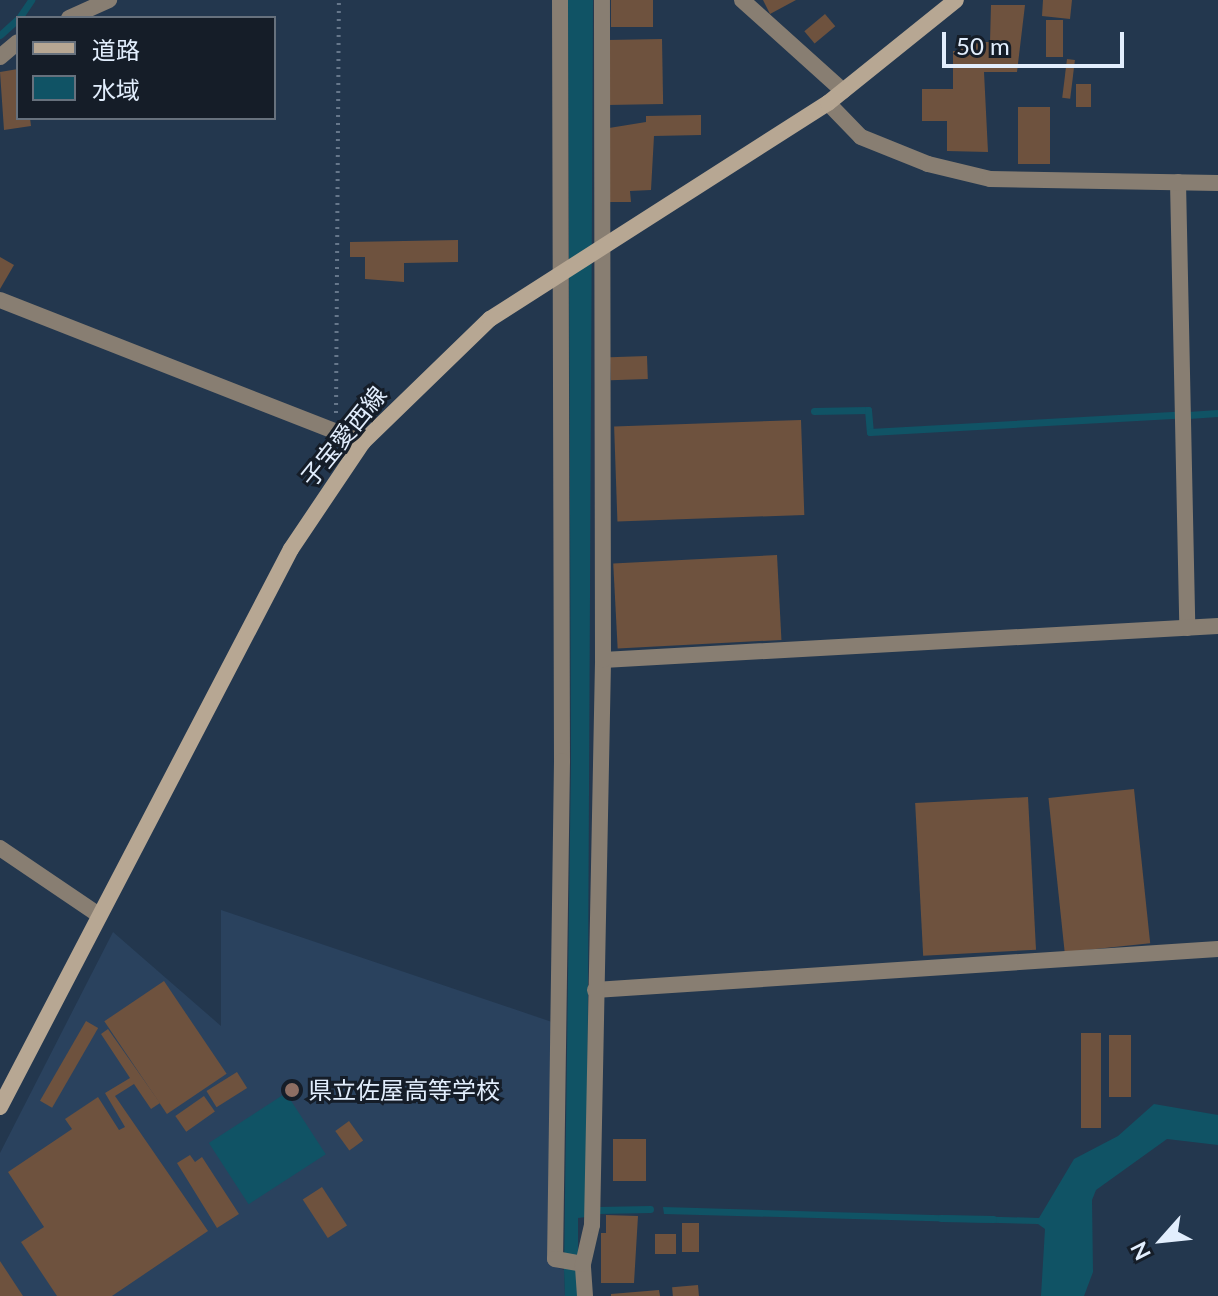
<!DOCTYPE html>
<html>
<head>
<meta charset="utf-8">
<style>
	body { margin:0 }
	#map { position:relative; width:1218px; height:1296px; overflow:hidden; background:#23374e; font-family:Lato,"Noto Sans JP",sans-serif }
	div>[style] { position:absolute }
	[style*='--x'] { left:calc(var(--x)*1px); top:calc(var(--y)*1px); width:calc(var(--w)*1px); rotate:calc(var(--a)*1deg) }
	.built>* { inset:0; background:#2a425e }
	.water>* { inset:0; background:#105365; transform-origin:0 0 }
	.stream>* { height:7px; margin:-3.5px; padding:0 3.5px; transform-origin:3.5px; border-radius:3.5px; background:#105365 }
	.building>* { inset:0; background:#6e523e; transform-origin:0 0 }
	.path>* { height:4px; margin-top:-2px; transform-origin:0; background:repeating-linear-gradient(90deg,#66778b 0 2px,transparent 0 8px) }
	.minor>* { height:16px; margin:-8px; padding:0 8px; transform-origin:8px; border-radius:8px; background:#887e72 }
	.tertiary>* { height:16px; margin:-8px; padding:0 8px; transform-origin:8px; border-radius:8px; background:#887e72 }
	.secondary>* { height:16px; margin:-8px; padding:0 8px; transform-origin:8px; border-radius:8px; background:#b7a793 }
	.dots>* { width:22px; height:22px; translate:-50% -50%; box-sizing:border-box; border:4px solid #151d28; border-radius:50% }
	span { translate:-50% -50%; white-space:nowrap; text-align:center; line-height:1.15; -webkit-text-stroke:6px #151d28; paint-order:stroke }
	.street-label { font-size:24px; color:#e2eefd }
	.poi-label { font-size:24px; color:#e2eefd }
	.left { translate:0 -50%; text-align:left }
	.legend { position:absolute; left:16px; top:16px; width:260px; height:104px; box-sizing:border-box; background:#151d28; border:2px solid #67717d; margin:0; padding:10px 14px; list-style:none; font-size:24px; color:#e2eefd }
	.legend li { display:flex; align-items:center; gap:16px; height:40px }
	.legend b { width:40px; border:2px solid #67717d }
	.north { position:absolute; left:1122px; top:1200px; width:80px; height:80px; -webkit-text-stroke:6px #151d28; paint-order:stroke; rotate:243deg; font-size:22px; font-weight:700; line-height:32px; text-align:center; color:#e2eefd }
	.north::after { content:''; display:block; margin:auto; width:28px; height:36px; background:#e2eefd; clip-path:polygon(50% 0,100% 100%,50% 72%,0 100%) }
	.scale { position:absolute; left:942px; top:32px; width:182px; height:36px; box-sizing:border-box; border:4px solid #e2eefd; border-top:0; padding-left:10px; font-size:24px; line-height:28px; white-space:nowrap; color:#e2eefd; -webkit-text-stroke:6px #151d28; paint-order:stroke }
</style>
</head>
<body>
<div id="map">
	<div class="built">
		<i style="clip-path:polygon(221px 910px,552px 1022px,550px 1265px,564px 1270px,565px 1296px,0 1296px,0 1153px,113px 932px,221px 1026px)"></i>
	</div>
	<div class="water">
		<i style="clip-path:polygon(568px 0,593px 0,587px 1187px,586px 1217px,578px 1218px,578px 1296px,565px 1296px,564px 1270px,571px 761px)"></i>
		<i style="left:286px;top:1093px;width:73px;height:92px;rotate:57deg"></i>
		<i style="clip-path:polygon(1154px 1104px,1218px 1115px,1218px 1145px,1167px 1139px,1096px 1190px,1092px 1200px,1093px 1272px,1084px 1296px,1041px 1296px,1045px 1229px,1038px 1224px,664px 1214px,663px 1207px,1039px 1218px,1074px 1159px,1118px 1136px)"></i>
	</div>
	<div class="stream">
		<i style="--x:19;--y:18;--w:22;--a:-56"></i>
		<i style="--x:0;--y:35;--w:24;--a:-42"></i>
		<i style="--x:814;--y:411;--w:54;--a:-1.1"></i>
		<i style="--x:868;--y:410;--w:22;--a:85"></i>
		<i style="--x:870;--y:432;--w:307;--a:-3.2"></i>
		<i style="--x:1188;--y:415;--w:30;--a:-4"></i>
		<i style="--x:599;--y:1210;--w:51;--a:-1.1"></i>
		<i style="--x:941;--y:1218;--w:52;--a:1.1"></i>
	</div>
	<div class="building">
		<i style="left:611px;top:0;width:42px;height:27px"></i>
		<i style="clip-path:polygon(763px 0,796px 0,770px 14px)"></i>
		<i style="clip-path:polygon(1043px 0,1072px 0,1070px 19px,1042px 16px)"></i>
		<i style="clip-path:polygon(991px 5px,1025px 5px,1017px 72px,984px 72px,988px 152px,947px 151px,947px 121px,922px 121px,922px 89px,953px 89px,953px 51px,961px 51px,960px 42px,990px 42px)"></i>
		<i style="left:825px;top:14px;width:16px;height:27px;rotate:50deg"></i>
		<i style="left:1046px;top:20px;width:17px;height:37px"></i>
		<i style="left:662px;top:39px;width:65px;height:55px;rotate:89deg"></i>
		<i style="left:1067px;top:59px;width:8px;height:39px;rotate:7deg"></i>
		<i style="clip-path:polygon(18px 69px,18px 118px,30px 118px,31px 126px,4px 130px,0 72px)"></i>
		<i style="left:1076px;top:84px;width:15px;height:23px"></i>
		<i style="left:1018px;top:107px;width:32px;height:57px"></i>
		<i style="clip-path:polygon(701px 115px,701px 135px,654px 136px,651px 190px,630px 191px,631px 202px,610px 202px,609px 128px,646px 122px,646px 116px)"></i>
		<i style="clip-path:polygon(458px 240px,458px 262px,404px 263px,404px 282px,365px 279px,365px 257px,350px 257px,350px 242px)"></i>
		<i style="clip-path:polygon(0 257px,14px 265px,0 289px)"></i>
		<i style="left:647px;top:356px;width:23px;height:37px;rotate:88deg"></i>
		<i style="left:801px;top:420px;width:95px;height:187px;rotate:88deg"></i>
		<i style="left:777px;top:555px;width:85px;height:164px;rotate:87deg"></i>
		<i style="left:1134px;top:789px;width:155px;height:86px;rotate:84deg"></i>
		<i style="left:1028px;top:797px;width:153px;height:113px;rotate:87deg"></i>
		<i style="left:164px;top:981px;width:112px;height:72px;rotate:56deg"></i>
		<i style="left:86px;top:1021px;width:14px;height:92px;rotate:30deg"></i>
		<i style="clip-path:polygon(108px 1029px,160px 1103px,151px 1109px,134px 1084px,115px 1096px,208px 1231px,112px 1296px,57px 1296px,21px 1242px,44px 1227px,8px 1172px,72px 1129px,65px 1119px,98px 1097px,119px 1130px,125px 1127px,105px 1093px,130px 1078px,101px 1034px)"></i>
		<i style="left:1081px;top:1033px;width:20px;height:95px"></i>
		<i style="left:1109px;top:1035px;width:22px;height:62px"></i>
		<i style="left:237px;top:1072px;width:19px;height:36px;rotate:58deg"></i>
		<i style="left:204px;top:1096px;width:19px;height:35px;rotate:55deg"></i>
		<i style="left:349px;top:1121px;width:24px;height:17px;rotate:54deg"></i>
		<i style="left:613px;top:1139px;width:33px;height:42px"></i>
		<i style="clip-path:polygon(190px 1155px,195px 1162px,202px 1157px,239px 1214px,217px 1228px,177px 1163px)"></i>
		<i style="left:322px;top:1187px;width:46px;height:23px;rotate:57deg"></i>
		<i style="clip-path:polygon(606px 1215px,638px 1216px,634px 1283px,601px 1283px,601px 1233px,606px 1233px)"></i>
		<i style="left:682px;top:1223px;width:17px;height:29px"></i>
		<i style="left:655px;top:1234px;width:21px;height:20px"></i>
		<i style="clip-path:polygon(0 1261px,23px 1296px,0 1296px)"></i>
		<i style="left:698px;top:1285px;width:11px;height:26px;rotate:85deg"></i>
		<i style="clip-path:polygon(659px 1290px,660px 1296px,611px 1296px,611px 1294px)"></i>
	</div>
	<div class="path">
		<i style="--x:336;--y:413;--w:413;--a:-89.6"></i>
	</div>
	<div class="minor">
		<i style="--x:560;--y:0;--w:761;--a:89.85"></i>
		<i style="--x:562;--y:761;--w:498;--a:90.8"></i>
		<i style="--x:555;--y:1259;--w:28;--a:10"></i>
		<i style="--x:742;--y:0;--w:136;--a:42"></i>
		<i style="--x:69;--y:18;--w:44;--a:-24.2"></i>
		<i style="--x:0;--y:57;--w:23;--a:-40"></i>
		<i style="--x:1178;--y:182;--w:446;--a:88.8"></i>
		<i style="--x:0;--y:300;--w:390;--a:21.4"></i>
		<i style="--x:603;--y:660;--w:616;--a:-3.16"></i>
		<i style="--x:0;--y:848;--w:120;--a:34.1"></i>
		<i style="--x:595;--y:990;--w:624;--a:-3.77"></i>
		<i style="--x:585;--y:1296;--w:32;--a:-94"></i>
		<i style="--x:583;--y:1264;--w:40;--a:-77"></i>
		<i style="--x:592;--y:1225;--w:565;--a:-88.88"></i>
		<i style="--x:603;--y:660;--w:660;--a:-90.09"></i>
	</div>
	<div class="tertiary">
		<i style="--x:828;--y:103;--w:47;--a:45.9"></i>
		<i style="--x:861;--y:137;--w:72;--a:21.9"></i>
		<i style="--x:928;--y:164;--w:64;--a:13.6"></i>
		<i style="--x:990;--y:179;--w:228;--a:1"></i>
	</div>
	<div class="secondary">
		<i style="--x:0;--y:1107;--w:629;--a:-62.46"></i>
		<i style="--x:291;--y:549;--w:129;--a:-56.1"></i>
		<i style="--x:363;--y:442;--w:177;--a:-44.1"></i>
		<i style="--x:490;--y:319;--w:401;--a:-32.6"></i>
		<i style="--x:828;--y:103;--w:164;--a:-38.8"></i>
	</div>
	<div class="dots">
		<i style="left:292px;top:1090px;background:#8d6e63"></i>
	</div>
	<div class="street-label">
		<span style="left:343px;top:436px;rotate:-51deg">子宝愛西線</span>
	</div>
	<div class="poi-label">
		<span class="left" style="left:308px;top:1090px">県立佐屋高等学校</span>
	</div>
	<ul class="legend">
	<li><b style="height:10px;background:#b7a793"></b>道路</li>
	<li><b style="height:22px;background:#105365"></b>水域</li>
	</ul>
	<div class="north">N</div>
	<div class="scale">50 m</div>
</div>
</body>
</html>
